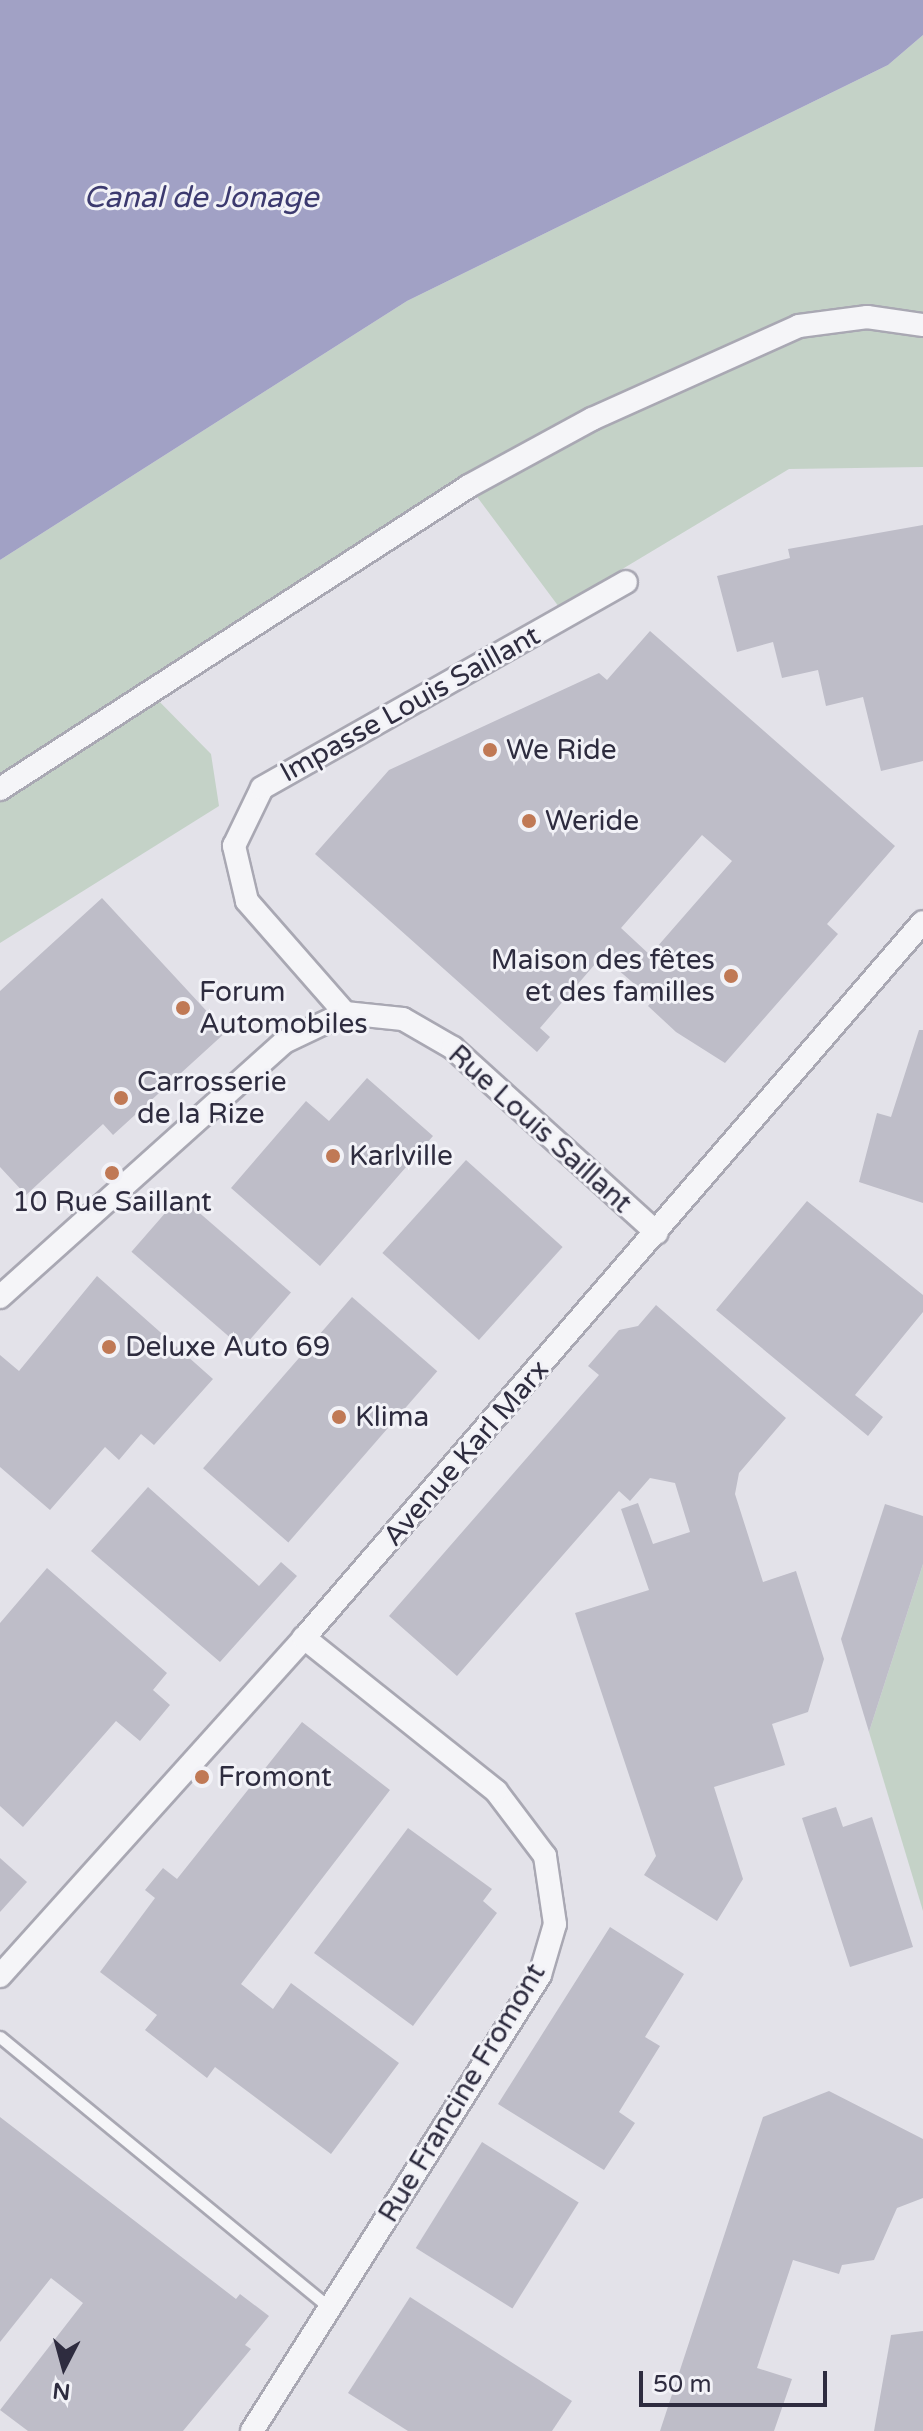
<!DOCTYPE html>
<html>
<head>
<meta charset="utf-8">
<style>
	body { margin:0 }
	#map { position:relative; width:923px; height:2431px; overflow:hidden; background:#e3e2e9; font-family:"Varela Round",sans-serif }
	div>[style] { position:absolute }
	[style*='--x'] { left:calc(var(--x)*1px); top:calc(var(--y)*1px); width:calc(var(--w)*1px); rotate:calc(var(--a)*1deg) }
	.green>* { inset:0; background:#c4d2c7 }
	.water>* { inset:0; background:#a1a1c5 }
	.building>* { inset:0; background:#bebdc8; transform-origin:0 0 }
	.roads { filter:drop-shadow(2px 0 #a9a8b3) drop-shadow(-2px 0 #a9a8b3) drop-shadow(0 2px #a9a8b3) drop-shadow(0 -2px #a9a8b3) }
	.lane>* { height:11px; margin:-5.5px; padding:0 5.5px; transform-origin:5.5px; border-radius:5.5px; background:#f5f5f8 }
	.street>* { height:22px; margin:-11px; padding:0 11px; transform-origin:11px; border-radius:11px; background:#f5f5f8 }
	.dots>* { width:22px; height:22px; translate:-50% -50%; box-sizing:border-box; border:4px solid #f2f2f7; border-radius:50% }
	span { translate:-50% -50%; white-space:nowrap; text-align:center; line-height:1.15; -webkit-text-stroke:6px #f2f2f7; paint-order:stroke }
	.street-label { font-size:28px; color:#2e2c3f }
	.poi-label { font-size:28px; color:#2e2c3f }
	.left { translate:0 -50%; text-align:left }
	.right { translate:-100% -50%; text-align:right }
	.water-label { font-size:30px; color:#3c3a6f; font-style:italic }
	.north { position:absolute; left:24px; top:2327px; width:80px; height:80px; -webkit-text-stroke:6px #f2f2f7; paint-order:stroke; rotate:186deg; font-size:22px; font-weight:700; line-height:32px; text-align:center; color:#2e2c3f }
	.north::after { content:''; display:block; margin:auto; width:28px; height:36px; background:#2e2c3f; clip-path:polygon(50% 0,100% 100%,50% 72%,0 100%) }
	.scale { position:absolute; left:639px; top:2371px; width:188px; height:36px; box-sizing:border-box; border:4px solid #2e2c3f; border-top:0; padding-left:10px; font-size:24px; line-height:28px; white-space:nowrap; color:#2e2c3f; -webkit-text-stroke:6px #f2f2f7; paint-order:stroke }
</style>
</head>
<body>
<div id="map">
	<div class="green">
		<i style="clip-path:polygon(923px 35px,923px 467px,789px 469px,559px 607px,469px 486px,145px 687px,211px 754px,219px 806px,0 943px,0 560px,407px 301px,888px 65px)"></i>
		<i style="clip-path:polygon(923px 1564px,923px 1911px,869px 1732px)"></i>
	</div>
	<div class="water">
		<i style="clip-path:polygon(0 0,923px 0,923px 35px,888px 65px,407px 301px,0 560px)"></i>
	</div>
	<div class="building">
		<i style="clip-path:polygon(923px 525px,923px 761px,881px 771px,863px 697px,826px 706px,818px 670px,782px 678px,773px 642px,737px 652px,717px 576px,790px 558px,788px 549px)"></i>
		<i style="clip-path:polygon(evenodd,650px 631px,895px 846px,827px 924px,838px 934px,725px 1063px,676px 1032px,648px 1006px,653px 1000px,602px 956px,540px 1028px,550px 1037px,537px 1052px,315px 854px,389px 770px,599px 673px,607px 680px,650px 631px,702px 835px,732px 861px,650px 955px,621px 928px,702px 835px)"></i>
		<i style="clip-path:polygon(102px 898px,226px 1032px,113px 1135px,103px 1124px,26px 1195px,0 1167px,0 991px)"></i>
		<i style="clip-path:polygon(919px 1030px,923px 1030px,923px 1203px,859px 1182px,877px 1113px,891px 1117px)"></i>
		<i style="clip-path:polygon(367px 1078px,433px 1136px,320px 1266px,231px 1188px,306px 1101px,329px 1121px)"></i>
		<i style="left:466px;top:1160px;width:130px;height:125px;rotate:42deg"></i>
		<i style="left:180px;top:1196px;width:147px;height:74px;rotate:41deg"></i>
		<i style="clip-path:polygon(807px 1201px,923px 1295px,923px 1312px,855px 1395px,883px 1417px,868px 1436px,716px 1310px)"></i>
		<i style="clip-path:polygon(97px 1276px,213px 1379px,154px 1445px,141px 1434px,119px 1460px,105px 1447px,50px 1510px,0 1467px,0 1355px,19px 1371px)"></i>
		<i style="left:352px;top:1297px;width:113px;height:227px;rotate:41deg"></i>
		<i style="clip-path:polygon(656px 1305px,786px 1418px,739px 1473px,735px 1494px,763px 1582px,796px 1571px,824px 1659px,808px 1712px,772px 1724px,785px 1765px,714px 1787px,743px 1879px,717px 1921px,644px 1875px,656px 1856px,575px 1613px,649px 1590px,621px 1509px,638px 1503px,653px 1544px,690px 1532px,675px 1483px,650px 1478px,630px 1501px,619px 1491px,457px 1676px,389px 1616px,599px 1375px,588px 1366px,619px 1330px,638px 1326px)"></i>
		<i style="clip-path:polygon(148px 1487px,259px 1586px,281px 1562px,297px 1576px,220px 1662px,91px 1551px)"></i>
		<i style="clip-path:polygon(885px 1504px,923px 1516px,923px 1564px,869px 1732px,841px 1639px)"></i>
		<i style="clip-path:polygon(47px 1568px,167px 1673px,153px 1690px,170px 1705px,140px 1741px,116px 1721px,23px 1827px,0 1806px,0 1623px)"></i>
		<i style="clip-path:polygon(302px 1722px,390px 1790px,241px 1984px,273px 2009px,291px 1983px,399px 2063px,331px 2154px,215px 2067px,207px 2078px,145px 2030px,157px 2015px,100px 1972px,155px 1898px,145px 1890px,163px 1868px,177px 1879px)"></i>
		<i style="clip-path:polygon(836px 1807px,843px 1827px,872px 1817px,913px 1947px,850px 1967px,802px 1818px)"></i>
		<i style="clip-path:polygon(408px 1828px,492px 1889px,483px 1901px,497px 1913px,413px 2026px,314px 1953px)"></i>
		<i style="clip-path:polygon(0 1858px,27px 1882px,0 1912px)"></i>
		<i style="clip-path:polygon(610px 1927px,684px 1974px,645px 2037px,660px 2046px,619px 2112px,635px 2123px,604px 2170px,498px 2104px)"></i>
		<i style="clip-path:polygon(829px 2091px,923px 2139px,923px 2198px,897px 2208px,874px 2260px,842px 2265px,839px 2274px,793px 2260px,757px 2368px,792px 2379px,774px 2431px,660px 2431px,763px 2117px)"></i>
		<i style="clip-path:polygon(0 2117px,236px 2299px,240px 2294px,269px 2316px,245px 2345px,251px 2349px,183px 2431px,28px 2431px,0 2410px,83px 2303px,51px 2278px,0 2342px)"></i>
		<i style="left:482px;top:2142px;width:114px;height:125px;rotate:32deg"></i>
		<i style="clip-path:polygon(410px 2297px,572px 2401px,552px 2431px,408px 2431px,348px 2393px)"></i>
		<i style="clip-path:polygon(923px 2331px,923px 2431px,874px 2431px,891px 2335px)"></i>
	</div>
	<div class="roads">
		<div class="lane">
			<i style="--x:0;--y:2037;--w:427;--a:39.4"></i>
		</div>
		<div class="street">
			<i style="--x:0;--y:789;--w:558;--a:-32.86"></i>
			<i style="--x:469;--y:486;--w:140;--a:-28.6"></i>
			<i style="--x:592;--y:419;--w:227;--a:-24.2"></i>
			<i style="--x:799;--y:326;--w:69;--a:-7.5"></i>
			<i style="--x:867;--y:317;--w:57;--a:8.1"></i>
			<i style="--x:345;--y:1013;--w:149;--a:-131.2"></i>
			<i style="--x:247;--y:901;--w:57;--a:-103.3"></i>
			<i style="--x:234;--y:846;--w:64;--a:-64.2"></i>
			<i style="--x:262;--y:788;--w:418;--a:-29.5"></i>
			<i style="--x:0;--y:1297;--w:382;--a:-41.9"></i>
			<i style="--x:284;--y:1042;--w:68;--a:-25.4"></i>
			<i style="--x:345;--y:1013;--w:58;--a:5.9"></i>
			<i style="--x:403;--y:1019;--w:58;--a:30.1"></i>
			<i style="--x:453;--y:1048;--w:275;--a:42.2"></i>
			<i style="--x:0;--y:1976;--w:455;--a:-48"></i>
			<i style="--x:304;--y:1638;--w:946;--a:-49.16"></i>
			<i style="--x:252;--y:2431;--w:539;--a:-57.72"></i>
			<i style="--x:540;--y:1975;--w:53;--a:-73.6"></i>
			<i style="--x:555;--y:1924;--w:69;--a:-98.4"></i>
			<i style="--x:545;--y:1856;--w:81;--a:-127"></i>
			<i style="--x:496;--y:1791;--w:246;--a:-141.4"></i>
		</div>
	</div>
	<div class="dots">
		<i style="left:490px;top:750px;background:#c07955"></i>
		<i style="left:529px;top:821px;background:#c07955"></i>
		<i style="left:731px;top:976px;background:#c07955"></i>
		<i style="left:183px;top:1008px;background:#c07955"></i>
		<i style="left:121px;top:1098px;background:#c07955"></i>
		<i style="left:333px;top:1156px;background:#c07955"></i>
		<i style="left:112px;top:1173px;background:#c07955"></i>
		<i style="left:109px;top:1347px;background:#c07955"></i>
		<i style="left:339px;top:1417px;background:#c07955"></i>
		<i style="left:202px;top:1777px;background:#c07955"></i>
	</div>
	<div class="street-label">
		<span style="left:410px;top:704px;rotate:-29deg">Impasse Louis Saillant</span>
		<span style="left:540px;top:1129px;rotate:42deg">Rue Louis Saillant</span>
		<span style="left:466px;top:1453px;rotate:-49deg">Avenue Karl Marx</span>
		<span style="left:462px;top:2093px;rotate:-59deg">Rue Francine Fromont</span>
	</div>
	<div class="poi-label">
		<span class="left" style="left:506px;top:750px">We Ride</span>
		<span class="left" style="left:545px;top:821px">Weride</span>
		<span class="right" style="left:715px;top:976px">Maison des fêtes<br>et des familles</span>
		<span class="left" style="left:199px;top:1008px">Forum<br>Automobiles</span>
		<span class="left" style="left:137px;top:1098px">Carrosserie<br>de la Rize</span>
		<span class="left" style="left:349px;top:1156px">Karlville</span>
		<span style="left:112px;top:1202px">10 Rue Saillant</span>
		<span class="left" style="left:125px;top:1347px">Deluxe Auto 69</span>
		<span class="left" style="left:355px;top:1417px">Klima</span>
		<span class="left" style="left:218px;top:1777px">Fromont</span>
	</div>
	<div class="water-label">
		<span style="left:201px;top:198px">Canal de Jonage</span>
	</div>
	<div class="north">N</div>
	<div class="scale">50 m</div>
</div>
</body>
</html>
